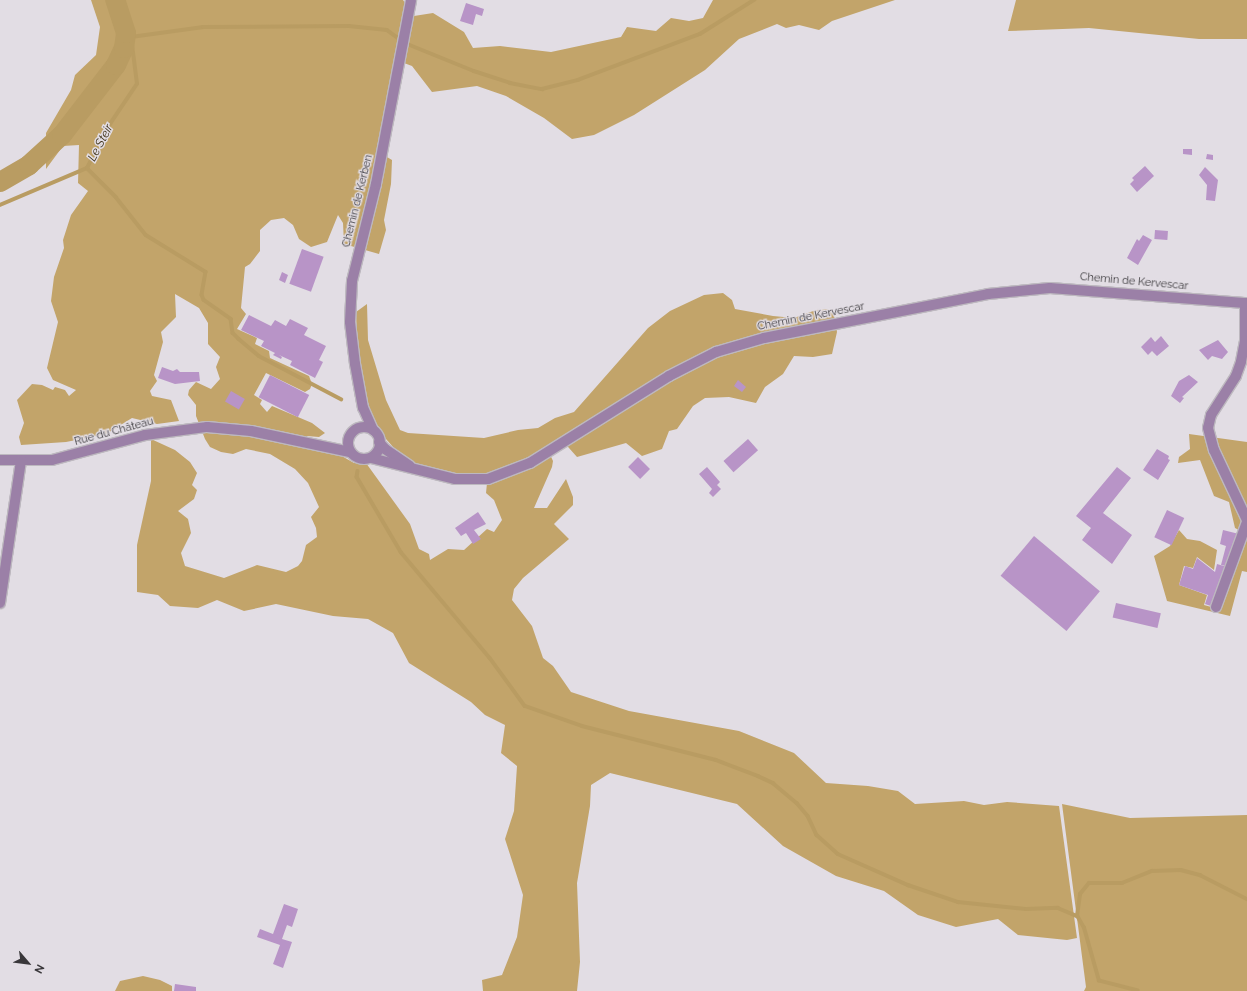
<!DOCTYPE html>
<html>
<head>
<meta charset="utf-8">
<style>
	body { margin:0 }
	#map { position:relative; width:1247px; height:991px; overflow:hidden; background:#e2dde4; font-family:Raleway,sans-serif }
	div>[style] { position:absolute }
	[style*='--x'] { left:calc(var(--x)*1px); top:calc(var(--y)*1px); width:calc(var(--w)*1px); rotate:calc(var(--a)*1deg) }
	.forest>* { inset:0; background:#c2a46a }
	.stream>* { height:3.5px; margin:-1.75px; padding:0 1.75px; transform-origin:1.75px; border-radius:1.75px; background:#b99c62 }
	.river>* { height:20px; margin:-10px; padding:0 10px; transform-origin:10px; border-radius:10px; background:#b99c62 }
	.building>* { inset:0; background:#b894c7; transform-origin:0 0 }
	.roads { filter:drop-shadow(1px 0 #bdb8bf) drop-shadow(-1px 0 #bdb8bf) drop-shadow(0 1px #bdb8bf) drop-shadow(0 -1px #bdb8bf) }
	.minor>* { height:10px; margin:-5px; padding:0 5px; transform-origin:5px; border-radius:5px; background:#9b80a7 }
	.minor>.ring { margin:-5px; padding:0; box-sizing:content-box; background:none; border:10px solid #9b80a7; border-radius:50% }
	span { translate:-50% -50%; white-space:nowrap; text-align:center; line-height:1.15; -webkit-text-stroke:3px #e2dde4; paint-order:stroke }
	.street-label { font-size:11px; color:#39373a }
	.water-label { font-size:12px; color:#3c2f14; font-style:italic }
	.north { position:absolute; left:8px; top:943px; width:40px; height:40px; -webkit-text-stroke:3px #e2dde4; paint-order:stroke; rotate:118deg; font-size:11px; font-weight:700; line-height:16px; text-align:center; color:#39373a }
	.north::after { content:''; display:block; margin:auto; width:14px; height:18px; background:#39373a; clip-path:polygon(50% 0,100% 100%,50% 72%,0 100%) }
</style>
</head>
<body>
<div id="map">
	<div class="forest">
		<i style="clip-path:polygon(91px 0,403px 0,414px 16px,433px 13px,464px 32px,473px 48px,500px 46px,551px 52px,621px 37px,627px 27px,656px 31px,671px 18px,689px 21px,703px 18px,713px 0,895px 0,832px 21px,819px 30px,799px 25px,786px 28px,777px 24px,739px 39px,705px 70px,634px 115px,594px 135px,572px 139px,544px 118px,506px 96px,477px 86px,432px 92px,412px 66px,396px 60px,377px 151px,392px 160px,391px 184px,384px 220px,386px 230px,379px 254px,344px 244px,343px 223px,338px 215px,327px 242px,311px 247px,299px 239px,293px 225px,284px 218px,271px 220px,260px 230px,260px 251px,250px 264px,245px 267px,241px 308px,246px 314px,237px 329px,257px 338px,255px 344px,269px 351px,270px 358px,309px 376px,312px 384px,310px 389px,305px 392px,266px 373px,254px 395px,262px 400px,260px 404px,267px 412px,272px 406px,312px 423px,325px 433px,319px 437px,307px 436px,308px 445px,340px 455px,354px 463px,366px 463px,410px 524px,419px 549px,429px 554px,430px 560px,448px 549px,464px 550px,487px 529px,494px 532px,502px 520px,494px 500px,486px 493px,487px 483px,498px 482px,490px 473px,453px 475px,416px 466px,402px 457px,386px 439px,372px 417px,358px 367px,356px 312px,367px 304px,368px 340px,386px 400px,400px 430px,408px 433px,484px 438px,518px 430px,538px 428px,555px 418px,574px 412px,648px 328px,670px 311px,704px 295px,723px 293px,732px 300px,735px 309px,773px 316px,794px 318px,816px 310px,833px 309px,837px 332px,832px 354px,813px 357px,794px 356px,783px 374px,765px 387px,756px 403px,729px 397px,705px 398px,693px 406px,677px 429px,669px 431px,662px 449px,642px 456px,626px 443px,577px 457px,561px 439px,547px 448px,553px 461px,552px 467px,534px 508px,547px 508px,566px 479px,573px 497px,573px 505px,554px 524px,569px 539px,523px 578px,514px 589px,512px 600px,532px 626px,543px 658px,553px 666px,571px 692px,629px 711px,739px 731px,794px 753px,826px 783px,868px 786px,898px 791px,915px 804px,964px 801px,984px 805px,1007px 802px,1059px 806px,1077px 938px,1067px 940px,1018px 935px,998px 919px,956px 927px,918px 915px,884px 891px,836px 876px,783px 846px,737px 804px,610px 773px,591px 785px,590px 806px,577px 883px,580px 962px,577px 991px,483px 991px,482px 980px,502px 975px,517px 937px,523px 895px,505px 839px,514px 811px,517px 766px,501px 753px,505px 725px,485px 715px,471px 702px,409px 663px,393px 633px,368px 619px,333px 616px,276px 604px,244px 611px,217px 600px,198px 608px,170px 606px,158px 595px,137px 592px,137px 545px,151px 481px,151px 439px,175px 450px,190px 462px,197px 473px,192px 485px,197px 490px,194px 499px,178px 511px,188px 519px,191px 533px,181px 553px,185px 566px,224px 578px,257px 565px,286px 572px,298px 566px,302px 561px,306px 545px,317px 537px,316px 528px,311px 517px,319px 507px,308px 483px,295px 469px,270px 454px,246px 449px,233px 454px,221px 452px,210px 447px,205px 439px,196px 416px,196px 405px,188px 395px,189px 390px,196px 382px,211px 389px,220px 379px,216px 367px,220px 357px,208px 344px,208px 323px,199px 308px,175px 294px,176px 317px,161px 332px,163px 342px,154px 375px,157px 381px,150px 391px,152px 396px,171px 400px,179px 421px,157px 424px,132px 418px,106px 434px,66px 442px,21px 445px,19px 437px,24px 423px,17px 400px,32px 384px,42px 385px,53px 390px,55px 387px,65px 390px,69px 396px,76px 390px,53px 380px,47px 368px,58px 322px,51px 301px,54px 277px,64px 248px,63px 240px,71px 215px,88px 191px,78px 183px,79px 145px,63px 146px,46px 169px,46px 133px,71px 90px,75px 75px,96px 55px,100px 27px)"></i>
		<i style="clip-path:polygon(1016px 0,1247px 0,1247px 39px,1199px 39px,1089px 28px,1008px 31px)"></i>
		<i style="clip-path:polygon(1189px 434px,1247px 442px,1247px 572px,1242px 571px,1230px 616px,1167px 601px,1154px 556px,1170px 546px,1179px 530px,1187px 539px,1200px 541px,1217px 550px,1214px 570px,1197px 557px,1193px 568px,1184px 566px,1179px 585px,1207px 595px,1204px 605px,1215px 608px,1241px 531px,1235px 528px,1229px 502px,1214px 496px,1200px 460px,1178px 463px,1179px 457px,1190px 449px)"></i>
		<i style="clip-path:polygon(1062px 804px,1130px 818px,1247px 815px,1247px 991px,1084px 991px,1086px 987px)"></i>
		<i style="clip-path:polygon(143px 976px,160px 980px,172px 986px,172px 991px,115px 991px,120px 981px)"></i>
	</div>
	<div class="stream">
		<i style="--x:131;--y:37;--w:73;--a:-7.9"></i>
		<i style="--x:203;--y:27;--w:146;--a:-0.4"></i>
		<i style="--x:349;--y:26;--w:38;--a:6"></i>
		<i style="--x:387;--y:30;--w:22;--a:36"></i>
		<i style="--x:405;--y:43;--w:74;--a:22.1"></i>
		<i style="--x:474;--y:71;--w:38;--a:18"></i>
		<i style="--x:510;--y:83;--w:33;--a:11"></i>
		<i style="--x:542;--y:89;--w:37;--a:-14"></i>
		<i style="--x:578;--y:80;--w:130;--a:-20.7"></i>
		<i style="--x:700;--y:34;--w:64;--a:-32.2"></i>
		<i style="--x:87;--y:168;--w:41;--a:45"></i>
		<i style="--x:116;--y:197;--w:48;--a:51.7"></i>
		<i style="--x:146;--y:235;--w:70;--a:31.7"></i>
		<i style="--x:206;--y:272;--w:23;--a:100"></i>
		<i style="--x:202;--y:295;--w:5;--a:68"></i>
		<i style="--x:204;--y:300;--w:33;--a:35"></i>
		<i style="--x:231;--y:319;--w:14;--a:82"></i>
		<i style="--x:233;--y:333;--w:8;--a:45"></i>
		<i style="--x:239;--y:339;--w:26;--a:40"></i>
		<i style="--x:259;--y:356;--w:93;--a:27.7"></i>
		<i style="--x:0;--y:205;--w:95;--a:-23"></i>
		<i style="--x:87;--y:168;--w:50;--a:-62.4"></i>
		<i style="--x:110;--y:124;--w:48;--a:-56"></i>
		<i style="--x:137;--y:84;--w:47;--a:-97.3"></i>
		<i style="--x:131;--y:37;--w:6;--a:-141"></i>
		<i style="--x:358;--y:471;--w:6;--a:99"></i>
		<i style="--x:357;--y:477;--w:87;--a:59.6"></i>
		<i style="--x:401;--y:552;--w:138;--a:50"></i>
		<i style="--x:490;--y:658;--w:59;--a:53.9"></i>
		<i style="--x:525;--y:706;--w:60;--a:19.3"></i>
		<i style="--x:582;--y:726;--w:138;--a:14.2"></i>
		<i style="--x:716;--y:760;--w:45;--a:20.9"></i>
		<i style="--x:758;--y:776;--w:17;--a:25"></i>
		<i style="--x:773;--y:783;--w:31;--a:40"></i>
		<i style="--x:797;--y:803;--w:17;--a:50"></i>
		<i style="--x:808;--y:816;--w:21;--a:65"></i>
		<i style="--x:817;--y:835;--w:28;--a:42"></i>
		<i style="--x:838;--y:854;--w:77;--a:23.9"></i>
		<i style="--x:908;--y:885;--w:53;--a:18.8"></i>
		<i style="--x:958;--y:902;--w:68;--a:5.9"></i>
		<i style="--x:1026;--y:909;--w:32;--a:-2"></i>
		<i style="--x:1058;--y:908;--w:21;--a:23"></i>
		<i style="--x:1138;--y:991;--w:40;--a:-165.6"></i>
		<i style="--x:1099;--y:981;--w:55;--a:-105.8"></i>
		<i style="--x:1084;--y:928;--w:14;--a:-120"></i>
		<i style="--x:1077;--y:916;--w:22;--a:-82"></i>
		<i style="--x:1080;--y:894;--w:14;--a:-51"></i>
		<i style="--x:1089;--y:883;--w:33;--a:0"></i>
		<i style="--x:1122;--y:883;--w:32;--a:-22"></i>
		<i style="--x:1152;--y:871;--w:29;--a:-2"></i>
		<i style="--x:1181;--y:870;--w:20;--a:15"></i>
		<i style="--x:1200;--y:875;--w:53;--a:27.1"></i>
	</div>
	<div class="river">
		<i style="--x:0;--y:182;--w:34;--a:-30"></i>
		<i style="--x:29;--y:165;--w:45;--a:-42.3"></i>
		<i style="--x:62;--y:135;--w:88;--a:-52.4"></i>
		<i style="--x:116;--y:65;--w:19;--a:-65"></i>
		<i style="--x:124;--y:48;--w:15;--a:-82"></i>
		<i style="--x:126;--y:33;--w:35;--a:-108"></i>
	</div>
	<div class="building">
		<i style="clip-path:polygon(466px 3px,484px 9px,482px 16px,476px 14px,473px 25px,460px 21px)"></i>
		<i style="clip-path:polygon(1183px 149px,1192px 149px,1192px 155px,1183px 154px)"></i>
		<i style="clip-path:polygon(1207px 154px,1213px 155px,1213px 160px,1206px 159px)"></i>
		<i style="clip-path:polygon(1145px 166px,1154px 176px,1137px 192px,1130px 184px,1134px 180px,1132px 178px)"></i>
		<i style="clip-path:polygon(1205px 167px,1218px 180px,1215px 201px,1206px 200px,1207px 185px,1199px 175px)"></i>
		<i style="left:1155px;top:230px;width:13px;height:9px;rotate:4deg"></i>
		<i style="clip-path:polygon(1143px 235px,1152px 240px,1138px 265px,1127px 258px,1137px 239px,1139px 241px)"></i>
		<i style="left:302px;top:249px;width:23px;height:37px;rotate:20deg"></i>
		<i style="clip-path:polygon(282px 272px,288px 275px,285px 283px,279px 280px)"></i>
		<i style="clip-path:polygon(249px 315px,271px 326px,275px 320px,286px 326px,290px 319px,308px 328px,304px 335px,326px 346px,319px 360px,323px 362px,315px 378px,290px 365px,292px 361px,279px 355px,282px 357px,281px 359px,273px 355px,275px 353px,261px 346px,264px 341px,241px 330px)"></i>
		<i style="clip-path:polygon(1161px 336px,1169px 346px,1157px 356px,1152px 351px,1148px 355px,1141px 347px,1151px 337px,1155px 342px)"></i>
		<i style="clip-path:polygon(1218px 340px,1228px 352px,1222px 359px,1212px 356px,1208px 360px,1199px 350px)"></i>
		<i style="clip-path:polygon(162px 367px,173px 371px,177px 369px,180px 372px,199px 372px,200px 381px,175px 384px,158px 378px)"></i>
		<i style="left:270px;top:375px;width:44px;height:25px;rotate:27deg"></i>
		<i style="clip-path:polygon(1189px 375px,1198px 382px,1182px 397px,1184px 398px,1180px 403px,1171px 396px,1179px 381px)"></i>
		<i style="clip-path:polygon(738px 380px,746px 387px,742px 392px,734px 386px)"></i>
		<i style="left:231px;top:391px;width:16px;height:12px;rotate:30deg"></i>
		<i style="left:748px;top:439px;width:15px;height:33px;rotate:48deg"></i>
		<i style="clip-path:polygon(1157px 449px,1169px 456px,1168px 459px,1170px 460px,1158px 480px,1143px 470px)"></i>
		<i style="left:638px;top:457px;width:17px;height:14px;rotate:45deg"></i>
		<i style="clip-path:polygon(707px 467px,720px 482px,717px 485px,721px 489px,713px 497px,709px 493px,712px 489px,699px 474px)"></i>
		<i style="clip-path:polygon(1117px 467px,1131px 478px,1103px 513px,1132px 535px,1112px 564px,1082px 540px,1091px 528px,1076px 516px)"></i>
		<i style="left:1167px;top:510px;width:19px;height:30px;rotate:25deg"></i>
		<i style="clip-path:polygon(478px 512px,486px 524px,474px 530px,481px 539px,473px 544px,466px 533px,461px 536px,455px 528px)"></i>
		<i style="clip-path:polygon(1223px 530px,1239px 534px,1231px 567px,1221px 565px,1226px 546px,1220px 544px)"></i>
		<i style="left:1034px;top:536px;width:86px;height:52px;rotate:40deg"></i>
		<i style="clip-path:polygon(1197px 558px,1215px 572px,1217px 564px,1227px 567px,1214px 607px,1205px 604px,1208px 595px,1179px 585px,1185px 566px,1193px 569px)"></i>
		<i style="left:1116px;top:603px;width:46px;height:15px;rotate:13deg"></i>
		<i style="clip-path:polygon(284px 904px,298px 909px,292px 927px,287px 925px,282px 939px,292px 942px,283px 968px,273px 964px,280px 945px,257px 937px,260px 929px,273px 934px)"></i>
		<i style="clip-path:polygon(175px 984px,196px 987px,196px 991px,174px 991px)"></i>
	</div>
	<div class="roads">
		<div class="minor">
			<i style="--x:1245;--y:303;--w:38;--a:90"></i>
			<i style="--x:1245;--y:341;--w:21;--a:101"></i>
			<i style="--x:1241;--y:362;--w:15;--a:110"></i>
			<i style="--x:1236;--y:376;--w:46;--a:122.7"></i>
			<i style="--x:1211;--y:415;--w:13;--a:103"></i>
			<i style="--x:1208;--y:428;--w:23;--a:75"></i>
			<i style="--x:1214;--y:450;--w:77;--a:64.8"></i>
			<i class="ring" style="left:348px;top:427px;width:22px;height:22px"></i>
			<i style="--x:373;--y:430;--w:24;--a:-114"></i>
			<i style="--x:363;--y:408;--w:45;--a:-100.3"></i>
			<i style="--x:355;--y:364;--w:42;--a:-96.8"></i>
			<i style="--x:350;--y:322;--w:41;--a:-87.2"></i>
			<i style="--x:352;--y:281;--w:100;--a:-76.1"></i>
			<i style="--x:376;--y:184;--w:187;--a:-79.2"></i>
			<i style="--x:379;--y:442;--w:9;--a:49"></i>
			<i style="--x:385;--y:449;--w:30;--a:34"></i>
			<i style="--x:371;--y:458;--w:87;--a:14"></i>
			<i style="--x:455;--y:479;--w:33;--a:0"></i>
			<i style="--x:488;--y:479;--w:45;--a:-20.9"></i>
			<i style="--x:530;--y:463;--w:164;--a:-32"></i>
			<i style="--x:669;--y:376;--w:53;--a:-27.1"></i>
			<i style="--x:716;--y:352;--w:50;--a:-16.3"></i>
			<i style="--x:764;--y:338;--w:228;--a:-11.1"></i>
			<i style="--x:988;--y:294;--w:62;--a:-5.5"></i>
			<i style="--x:1050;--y:288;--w:198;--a:4.4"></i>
			<i style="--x:0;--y:460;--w:52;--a:0"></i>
			<i style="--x:52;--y:460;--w:96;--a:-15"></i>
			<i style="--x:145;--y:435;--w:63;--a:-7.4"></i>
			<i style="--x:207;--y:427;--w:44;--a:5.2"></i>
			<i style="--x:251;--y:431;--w:101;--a:12"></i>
			<i style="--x:0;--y:603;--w:144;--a:-81.6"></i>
			<i style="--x:1216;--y:607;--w:90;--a:-70"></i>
		</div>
	</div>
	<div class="street-label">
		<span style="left:358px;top:201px;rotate:-76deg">Chemin de Kerben</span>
		<span style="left:1134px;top:282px;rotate:5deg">Chemin de Kervescar</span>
		<span style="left:811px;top:317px;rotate:-11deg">Chemin de Kervescar</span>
		<span style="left:114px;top:432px;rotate:-15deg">Rue du Château</span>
	</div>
	<div class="water-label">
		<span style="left:101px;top:143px;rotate:-62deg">Le Steir</span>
	</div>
	<div class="north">N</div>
</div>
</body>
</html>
